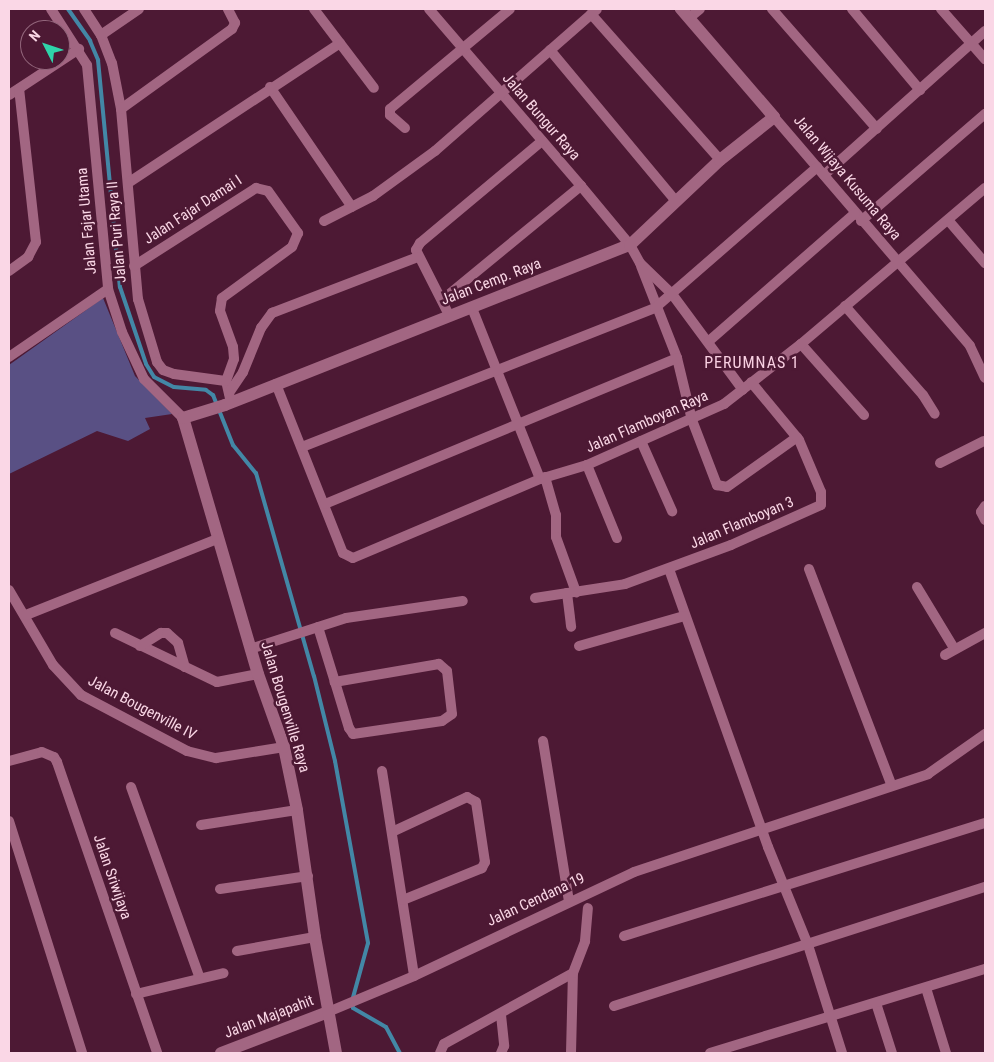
<!DOCTYPE html>
<html>
<head>
<meta charset="utf-8">
<style>
	body { margin:0 }
	#map { position:relative; width:994px; height:1062px; overflow:hidden; background:#4d1934; font-family:"Roboto Condensed",sans-serif }
	div>[style] { position:absolute }
	[style*='--x'] { left:calc(var(--x)*1px); top:calc(var(--y)*1px); width:calc(var(--w)*1px); rotate:calc(var(--a)*1deg) }
	.green>* { inset:0; background:#595084 }
	.stream>* { height:4px; margin:-2px; padding:0 2px; transform-origin:2px; border-radius:2px; background:#4387a6 }
	.minor>* { height:10px; margin:-5px; padding:0 5px; transform-origin:5px; border-radius:5px; background:#a26682 }
	.tertiary>* { height:12px; margin:-6px; padding:0 6px; transform-origin:6px; border-radius:6px; background:#a26682 }
	span { translate:-50% -50%; white-space:nowrap; text-align:center; line-height:1.15; -webkit-text-stroke:5px #4d1934; paint-order:stroke }
	.street-label { font-size:15px; color:#fad7e6 }
	.neighbourhood-label { font-size:16px; color:#f9d0e2; letter-spacing:1px }
	.frame { position:absolute; inset:0; border:10px solid #fad7e6; pointer-events:none }
	.north { position:absolute; left:20px; top:20px; width:50px; height:50px; box-sizing:border-box; background:#4d1934; border:1px solid #92657b; border-radius:50%; rotate:311deg; font-size:14px; font-weight:700; line-height:20px; text-align:center; color:#fad7e6 }
	.north::after { content:''; display:block; margin:auto; width:18px; height:22px; background:#2fd4aa; clip-path:polygon(50% 0,100% 100%,50% 72%,0 100%) }
</style>
</head>
<body>
<div id="map">
	<div class="green">
		<i style="clip-path:polygon(103px 298px,135px 376px,172px 414px,145px 418px,150px 429px,128px 441px,97px 431px,9px 474px,9px 365px)"></i>
	</div>
	<div class="stream">
		<i style="--x:68;--y:9;--w:39;--a:55"></i>
		<i style="--x:90;--y:41;--w:21;--a:67"></i>
		<i style="--x:98;--y:60;--w:228;--a:84.5"></i>
		<i style="--x:120;--y:287;--w:81;--a:71.3"></i>
		<i style="--x:146;--y:364;--w:15;--a:58"></i>
		<i style="--x:154;--y:377;--w:22;--a:27"></i>
		<i style="--x:174;--y:387;--w:32;--a:5"></i>
		<i style="--x:206;--y:390;--w:9;--a:36"></i>
		<i style="--x:213;--y:395;--w:54;--a:68.2"></i>
		<i style="--x:233;--y:445;--w:36;--a:51"></i>
		<i style="--x:256;--y:473;--w:211;--a:74.1"></i>
		<i style="--x:314;--y:676;--w:88;--a:76.1"></i>
		<i style="--x:335;--y:761;--w:185;--a:79.7"></i>
		<i style="--x:368;--y:943;--w:60;--a:105.4"></i>
		<i style="--x:352;--y:1001;--w:7;--a:82"></i>
		<i style="--x:353;--y:1008;--w:38;--a:30"></i>
		<i style="--x:386;--y:1027;--w:30;--a:62"></i>
	</div>
	<div class="minor">
		<i style="--x:51;--y:9;--w:67;--a:57.3"></i>
		<i style="--x:87;--y:65;--w:225;--a:84.6"></i>
		<i style="--x:108;--y:289;--w:45;--a:72"></i>
		<i style="--x:122;--y:332;--w:52;--a:64.9"></i>
		<i style="--x:144;--y:379;--w:55;--a:45"></i>
		<i style="--x:84;--y:9;--w:31;--a:57"></i>
		<i style="--x:101;--y:35;--w:30;--a:69"></i>
		<i style="--x:112;--y:63;--w:47;--a:78.9"></i>
		<i style="--x:121;--y:109;--w:191;--a:84.9"></i>
		<i style="--x:138;--y:299;--w:66;--a:73.2"></i>
		<i style="--x:157;--y:362;--w:10;--a:53"></i>
		<i style="--x:163;--y:370;--w:12;--a:20"></i>
		<i style="--x:174;--y:374;--w:52;--a:7.7"></i>
		<i style="--x:226;--y:381;--w:22;--a:77"></i>
		<i style="--x:314;--y:9;--w:99;--a:52.8"></i>
		<i style="--x:429;--y:9;--w:233;--a:49.3"></i>
		<i style="--x:581;--y:186;--w:77;--a:50.3"></i>
		<i style="--x:630;--y:245;--w:21;--a:61"></i>
		<i style="--x:640;--y:263;--w:45;--a:44.1"></i>
		<i style="--x:672;--y:294;--w:119;--a:53.5"></i>
		<i style="--x:772;--y:9;--w:159;--a:48.8"></i>
		<i style="--x:852;--y:9;--w:106;--a:50"></i>
		<i style="--x:941;--y:9;--w:67;--a:48.7"></i>
		<i style="--x:591;--y:14;--w:195;--a:48.5"></i>
		<i style="--x:689;--y:18;--w:14;--a:-39"></i>
		<i style="--x:101;--y:35;--w:46;--a:-34.4"></i>
		<i style="--x:550;--y:50;--w:197;--a:50.2"></i>
		<i style="--x:270;--y:87;--w:145;--a:55.7"></i>
		<i style="--x:9;--y:95;--w:84;--a:-33.3"></i>
		<i style="--x:121;--y:109;--w:137;--a:-35.8"></i>
		<i style="--x:232;--y:29;--w:7;--a:-63"></i>
		<i style="--x:235;--y:23;--w:16;--a:-117"></i>
		<i style="--x:774;--y:117;--w:301;--a:49.4"></i>
		<i style="--x:970;--y:346;--w:35;--a:65"></i>
		<i style="--x:405;--y:128;--w:20;--a:-139"></i>
		<i style="--x:390;--y:115;--w:6;--a:-90"></i>
		<i style="--x:390;--y:109;--w:156;--a:-39.8"></i>
		<i style="--x:824;--y:175;--w:216;--a:-41.8"></i>
		<i style="--x:128;--y:183;--w:254;--a:-33.4"></i>
		<i style="--x:948;--y:220;--w:57;--a:49.3"></i>
		<i style="--x:324;--y:221;--w:55;--a:-27"></i>
		<i style="--x:373;--y:196;--w:77;--a:-36"></i>
		<i style="--x:435;--y:151;--w:215;--a:-41.2"></i>
		<i style="--x:861;--y:221;--w:164;--a:-40.8"></i>
		<i style="--x:134;--y:266;--w:145;--a:-32.6"></i>
		<i style="--x:256;--y:188;--w:12;--a:14"></i>
		<i style="--x:268;--y:191;--w:52;--a:54.5"></i>
		<i style="--x:298;--y:233;--w:15;--a:113"></i>
		<i style="--x:292;--y:247;--w:87;--a:143.9"></i>
		<i style="--x:222;--y:298;--w:13;--a:99"></i>
		<i style="--x:220;--y:311;--w:38;--a:70"></i>
		<i style="--x:233;--y:347;--w:12;--a:85"></i>
		<i style="--x:234;--y:359;--w:23;--a:110"></i>
		<i style="--x:641;--y:266;--w:99;--a:68.6"></i>
		<i style="--x:677;--y:358;--w:64;--a:76.4"></i>
		<i style="--x:692;--y:420;--w:70;--a:69"></i>
		<i style="--x:717;--y:485;--w:10;--a:11"></i>
		<i style="--x:727;--y:487;--w:86;--a:-35.5"></i>
		<i style="--x:9;--y:271;--w:24;--a:-36"></i>
		<i style="--x:28;--y:257;--w:17;--a:-62"></i>
		<i style="--x:36;--y:242;--w:154;--a:-96.3"></i>
		<i style="--x:442;--y:300;--w:180;--a:-39.4"></i>
		<i style="--x:845;--y:306;--w:118;--a:48.8"></i>
		<i style="--x:923;--y:395;--w:22;--a:58"></i>
		<i style="--x:472;--y:308;--w:184;--a:68.3"></i>
		<i style="--x:449;--y:315;--w:73;--a:-116.9"></i>
		<i style="--x:416;--y:250;--w:8;--a:-60"></i>
		<i style="--x:420;--y:243;--w:159;--a:-39.9"></i>
		<i style="--x:709;--y:341;--w:194;--a:-41.2"></i>
		<i style="--x:801;--y:344;--w:95;--a:48.4"></i>
		<i style="--x:9;--y:357;--w:120;--a:-34.5"></i>
		<i style="--x:276;--y:384;--w:182;--a:68.4"></i>
		<i style="--x:343;--y:553;--w:11;--a:27"></i>
		<i style="--x:353;--y:558;--w:203;--a:-22.9"></i>
		<i style="--x:540;--y:479;--w:49;--a:-16.6"></i>
		<i style="--x:587;--y:465;--w:150;--a:-24"></i>
		<i style="--x:724;--y:404;--w:98;--a:-37.9"></i>
		<i style="--x:801;--y:344;--w:241;--a:-40.3"></i>
		<i style="--x:229;--y:393;--w:25;--a:-56"></i>
		<i style="--x:243;--y:372;--w:48;--a:-67.8"></i>
		<i style="--x:261;--y:328;--w:19;--a:-54"></i>
		<i style="--x:272;--y:313;--w:156;--a:-21"></i>
		<i style="--x:641;--y:441;--w:77;--a:66.1"></i>
		<i style="--x:302;--y:447;--w:379;--a:-21.5"></i>
		<i style="--x:655;--y:308;--w:215;--a:-41"></i>
		<i style="--x:940;--y:463;--w:49;--a:-26.6"></i>
		<i style="--x:587;--y:465;--w:79;--a:67.7"></i>
		<i style="--x:545;--y:477;--w:40;--a:74"></i>
		<i style="--x:556;--y:515;--w:22;--a:90"></i>
		<i style="--x:556;--y:537;--w:59;--a:70"></i>
		<i style="--x:325;--y:504;--w:381;--a:-22.5"></i>
		<i style="--x:985;--y:506;--w:7;--a:124"></i>
		<i style="--x:981;--y:512;--w:9;--a:63"></i>
		<i style="--x:669;--y:569;--w:295;--a:70.4"></i>
		<i style="--x:768;--y:847;--w:106;--a:67.8"></i>
		<i style="--x:808;--y:945;--w:113;--a:72.5"></i>
		<i style="--x:809;--y:569;--w:232;--a:69.1"></i>
		<i style="--x:917;--y:587;--w:71;--a:58.8"></i>
		<i style="--x:9;--y:590;--w:87;--a:59.6"></i>
		<i style="--x:53;--y:665;--w:41;--a:47"></i>
		<i style="--x:81;--y:695;--w:120;--a:27.8"></i>
		<i style="--x:187;--y:751;--w:30;--a:14"></i>
		<i style="--x:216;--y:758;--w:69;--a:-9.2"></i>
		<i style="--x:567;--y:593;--w:34;--a:83"></i>
		<i style="--x:535;--y:598;--w:91;--a:-8.8"></i>
		<i style="--x:625;--y:584;--w:113;--a:-20.2"></i>
		<i style="--x:731;--y:545;--w:98;--a:-24"></i>
		<i style="--x:821;--y:505;--w:13;--a:-90"></i>
		<i style="--x:821;--y:492;--w:56;--a:-112.9"></i>
		<i style="--x:799;--y:440;--w:75;--a:-129.6"></i>
		<i style="--x:26;--y:615;--w:206;--a:-21.7"></i>
		<i style="--x:318;--y:627;--w:58;--a:72.8"></i>
		<i style="--x:335;--y:682;--w:48;--a:73.1"></i>
		<i style="--x:349;--y:728;--w:7;--a:56"></i>
		<i style="--x:353;--y:734;--w:90;--a:-8.3"></i>
		<i style="--x:442;--y:721;--w:12;--a:-35"></i>
		<i style="--x:452;--y:714;--w:43;--a:-96.6"></i>
		<i style="--x:447;--y:671;--w:11;--a:-139"></i>
		<i style="--x:439;--y:664;--w:106;--a:170.2"></i>
		<i style="--x:115;--y:633;--w:113;--a:25.7"></i>
		<i style="--x:217;--y:682;--w:42;--a:-11"></i>
		<i style="--x:140;--y:646;--w:25;--a:-32"></i>
		<i style="--x:161;--y:633;--w:6;--a:0"></i>
		<i style="--x:167;--y:633;--w:15;--a:42"></i>
		<i style="--x:178;--y:643;--w:25;--a:74"></i>
		<i style="--x:579;--y:646;--w:109;--a:-15.9"></i>
		<i style="--x:250;--y:649;--w:101;--a:-17.9"></i>
		<i style="--x:346;--y:618;--w:118;--a:-8.3"></i>
		<i style="--x:945;--y:655;--w:46;--a:-28.8"></i>
		<i style="--x:543;--y:741;--w:162;--a:80.8"></i>
		<i style="--x:9;--y:761;--w:34;--a:-15"></i>
		<i style="--x:42;--y:752;--w:13;--a:23"></i>
		<i style="--x:54;--y:757;--w:6;--a:59"></i>
		<i style="--x:57;--y:762;--w:308;--a:71"></i>
		<i style="--x:382;--y:771;--w:207;--a:81.1"></i>
		<i style="--x:131;--y:787;--w:201;--a:70.2"></i>
		<i style="--x:9;--y:821;--w:243;--a:72.5"></i>
		<i style="--x:201;--y:825;--w:97;--a:-8.9"></i>
		<i style="--x:392;--y:832;--w:83;--a:-25"></i>
		<i style="--x:467;--y:797;--w:10;--a:29"></i>
		<i style="--x:476;--y:802;--w:61;--a:81.5"></i>
		<i style="--x:485;--y:862;--w:7;--a:117"></i>
		<i style="--x:482;--y:868;--w:85;--a:157.9"></i>
		<i style="--x:220;--y:889;--w:89;--a:-8.4"></i>
		<i style="--x:624;--y:936;--w:378;--a:-17.4"></i>
		<i style="--x:237;--y:951;--w:79;--a:-10.2"></i>
		<i style="--x:926;--y:988;--w:68;--a:72.9"></i>
		<i style="--x:136;--y:994;--w:90;--a:-13.4"></i>
		<i style="--x:876;--y:1003;--w:52;--a:72.3"></i>
		<i style="--x:614;--y:1006;--w:390;--a:-17.8"></i>
		<i style="--x:328;--y:1012;--w:93;--a:-22.7"></i>
		<i style="--x:414;--y:976;--w:243;--a:-25.3"></i>
		<i style="--x:634;--y:872;--w:310;--a:-18.4"></i>
		<i style="--x:928;--y:774;--w:70;--a:-35.1"></i>
		<i style="--x:501;--y:1015;--w:31;--a:84"></i>
		<i style="--x:504;--y:1046;--w:8;--a:113"></i>
		<i style="--x:440;--y:1053;--w:10;--a:-66"></i>
		<i style="--x:444;--y:1044;--w:147;--a:-28.8"></i>
		<i style="--x:571;--y:1053;--w:80;--a:-88.6"></i>
		<i style="--x:573;--y:973;--w:34;--a:-69"></i>
		<i style="--x:585;--y:941;--w:33;--a:-85"></i>
		<i style="--x:710;--y:1053;--w:288;--a:-17"></i>
	</div>
	<div class="tertiary">
		<i style="--x:221;--y:1053;--w:115;--a:-21"></i>
		<i style="--x:336;--y:1053;--w:118;--a:-100.3"></i>
		<i style="--x:315;--y:937;--w:128;--a:-98.1"></i>
		<i style="--x:297;--y:810;--w:64;--a:-101.7"></i>
		<i style="--x:284;--y:747;--w:77;--a:-109.6"></i>
		<i style="--x:258;--y:674;--w:267;--a:-106.3"></i>
		<i style="--x:183;--y:418;--w:44;--a:-17.2"></i>
		<i style="--x:225;--y:405;--w:435;--a:-21.6"></i>
		<i style="--x:630;--y:245;--w:124;--a:-43.4"></i>
		<i style="--x:720;--y:160;--w:69;--a:-38.5"></i>
		<i style="--x:774;--y:117;--w:143;--a:-130.7"></i>
	</div>
	<div class="street-label">
		<span style="left:541px;top:117px;rotate:49deg">Jalan Bungur Raya</span>
		<span style="left:847px;top:178px;rotate:50deg">Jalan Wijaya Kusuma Raya</span>
		<span style="left:193px;top:210px;rotate:-33deg">Jalan Fajar Damai I</span>
		<span style="left:87px;top:221px;rotate:-95deg">Jalan Fajar Utama</span>
		<span style="left:117px;top:232px;rotate:-95deg">Jalan Puri Raya II</span>
		<span style="left:491px;top:282px;rotate:-21deg">Jalan Cemp. Raya</span>
		<span style="left:647px;top:422px;rotate:-24deg">Jalan Flamboyan Raya</span>
		<span style="left:742px;top:523px;rotate:-23deg">Jalan Flamboyan 3</span>
		<span style="left:285px;top:707px;rotate:73deg">Jalan Bougenville Raya</span>
		<span style="left:142px;top:708px;rotate:28deg">Jalan Bougenville IV</span>
		<span style="left:112px;top:877px;rotate:71deg">Jalan Sriwijaya</span>
		<span style="left:536px;top:900px;rotate:-25deg">Jalan Cendana 19</span>
		<span style="left:269px;top:1017px;rotate:-21deg">Jalan Majapahit</span>
	</div>
	<div class="neighbourhood-label">
		<span style="left:752px;top:363px">PERUMNAS 1</span>
	</div>
	<div class="frame"></div>
	<div class="north">N</div>
</div>
</body>
</html>
